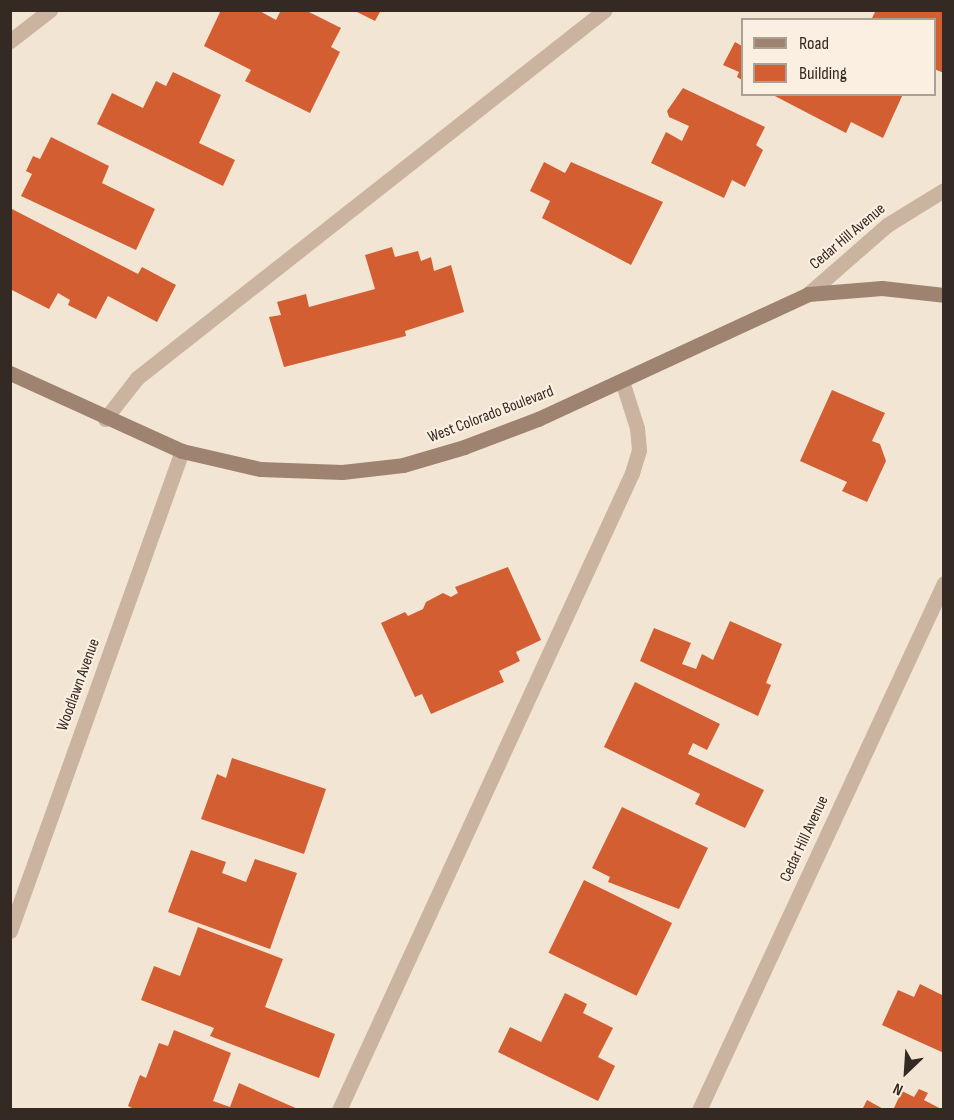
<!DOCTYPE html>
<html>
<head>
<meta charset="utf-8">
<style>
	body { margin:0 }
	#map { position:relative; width:954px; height:1120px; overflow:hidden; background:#f3e5d3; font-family:"Sofia Sans Condensed",sans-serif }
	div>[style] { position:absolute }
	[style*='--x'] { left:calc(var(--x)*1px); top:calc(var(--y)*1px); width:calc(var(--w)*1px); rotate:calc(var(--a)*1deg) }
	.building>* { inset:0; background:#d25e32; transform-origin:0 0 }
	.lane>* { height:15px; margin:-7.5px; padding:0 7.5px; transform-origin:7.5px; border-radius:7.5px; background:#cbb49f }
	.street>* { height:15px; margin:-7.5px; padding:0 7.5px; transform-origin:7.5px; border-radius:7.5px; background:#cbb49f }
	.secondary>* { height:15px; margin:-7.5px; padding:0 7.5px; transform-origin:7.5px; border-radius:7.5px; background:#9e8371 }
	span { translate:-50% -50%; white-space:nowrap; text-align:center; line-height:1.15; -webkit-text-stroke:4.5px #faefe0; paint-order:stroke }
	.street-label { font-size:16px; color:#342923 }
	.frame { position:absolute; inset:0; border:12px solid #342923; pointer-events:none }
	.legend { position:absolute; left:741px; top:18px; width:195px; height:78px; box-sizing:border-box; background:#faefe0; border:2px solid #aba094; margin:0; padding:8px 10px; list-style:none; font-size:18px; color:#342923 }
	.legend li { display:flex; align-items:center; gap:12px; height:30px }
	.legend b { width:30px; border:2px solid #aba094 }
	.north { position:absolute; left:876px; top:1042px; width:60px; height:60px; -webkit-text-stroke:4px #faefe0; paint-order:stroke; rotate:205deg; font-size:16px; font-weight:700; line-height:24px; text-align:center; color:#342923 }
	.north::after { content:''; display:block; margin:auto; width:21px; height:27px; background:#342923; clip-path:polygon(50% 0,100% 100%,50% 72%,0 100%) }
</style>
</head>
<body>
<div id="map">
	<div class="building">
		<i style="clip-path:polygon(221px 10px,258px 10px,276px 20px,281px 10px,305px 10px,341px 28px,331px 47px,340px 52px,310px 113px,245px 81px,251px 70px,204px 46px)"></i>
		<i style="clip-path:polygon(353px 10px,381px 10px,375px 21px)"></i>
		<i style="clip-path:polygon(876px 10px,944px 10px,944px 73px,934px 69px,934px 20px,871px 20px)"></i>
		<i style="clip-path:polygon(735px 42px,742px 46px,742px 80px,737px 77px,739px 72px,723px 65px)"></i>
		<i style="clip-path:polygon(173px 72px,221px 95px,199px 143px,235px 160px,223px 186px,97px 124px,112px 93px,143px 108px,156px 81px,166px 86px)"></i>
		<i style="clip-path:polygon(683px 88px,765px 127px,756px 145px,763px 150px,745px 187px,732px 180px,724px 198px,651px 163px,666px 132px,682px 141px,689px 126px,669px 117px,667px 111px)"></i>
		<i style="clip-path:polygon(771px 94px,903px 94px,883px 138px,851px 122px,846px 133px)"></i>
		<i style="clip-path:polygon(51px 137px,109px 166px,102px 183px,155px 209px,136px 250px,21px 196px,32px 174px,26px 171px,33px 156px,40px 159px)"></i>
		<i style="clip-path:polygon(544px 162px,565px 173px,571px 162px,663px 202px,631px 265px,542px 218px,550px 201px,530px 191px)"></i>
		<i style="clip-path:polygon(10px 208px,138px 274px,142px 267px,176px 285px,157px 322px,108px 296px,96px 319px,68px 305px,70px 300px,58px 293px,49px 309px,10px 289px)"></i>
		<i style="clip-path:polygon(392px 247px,395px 257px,418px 251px,421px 261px,431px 257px,434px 271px,451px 265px,464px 312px,405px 331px,406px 336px,284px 367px,269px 317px,281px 315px,277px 302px,306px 294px,309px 307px,375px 289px,365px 255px)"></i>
		<i style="clip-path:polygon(832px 390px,885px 413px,872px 441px,880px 444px,886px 461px,867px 502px,842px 491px,847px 482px,800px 461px)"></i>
		<i style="clip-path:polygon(508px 567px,541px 640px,516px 652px,520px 661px,499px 671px,504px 682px,431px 714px,422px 694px,415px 697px,381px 623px,405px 612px,408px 616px,423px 609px,426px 602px,443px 593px,451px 597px,458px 593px,455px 587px)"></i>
		<i style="clip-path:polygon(730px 621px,782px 644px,766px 683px,771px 685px,758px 716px,640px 661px,654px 628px,691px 643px,682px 664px,696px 669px,702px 654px,713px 660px)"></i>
		<i style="clip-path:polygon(635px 682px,720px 724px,707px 750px,693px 743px,688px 754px,764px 790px,745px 828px,695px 804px,700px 794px,604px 747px)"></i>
		<i style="clip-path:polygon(232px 758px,326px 789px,304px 854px,201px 819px,217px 774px,226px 778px)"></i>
		<i style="clip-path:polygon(622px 807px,708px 848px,679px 909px,608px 882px,610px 877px,592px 868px)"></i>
		<i style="clip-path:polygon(191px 850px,226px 862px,222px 873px,246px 882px,255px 859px,297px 873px,270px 949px,168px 912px)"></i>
		<i style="left:584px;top:880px;width:98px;height:81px;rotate:26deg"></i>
		<i style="clip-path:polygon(198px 927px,283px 959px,265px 1007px,335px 1034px,319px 1078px,210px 1036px,214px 1028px,141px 1000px,154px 966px,180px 976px)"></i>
		<i style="clip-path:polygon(920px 984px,942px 995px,944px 991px,944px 1053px,882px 1025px,898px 990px,914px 997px)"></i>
		<i style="clip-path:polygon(565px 993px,587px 1004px,583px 1013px,613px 1028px,598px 1057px,615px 1066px,598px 1101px,498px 1052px,510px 1027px,541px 1042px)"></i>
		<i style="clip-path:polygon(174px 1030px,231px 1053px,213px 1101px,230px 1107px,239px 1083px,300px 1110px,136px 1110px,128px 1106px,140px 1075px,146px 1078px,159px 1043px,168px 1046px)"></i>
		<i style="clip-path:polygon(919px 1089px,928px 1093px,924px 1100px,943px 1110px,893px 1110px,902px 1091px,914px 1097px)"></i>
		<i style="clip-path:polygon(867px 1100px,885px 1110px,862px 1110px)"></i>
	</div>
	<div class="lane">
		<i style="--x:105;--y:419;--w:52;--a:-52"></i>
		<i style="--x:137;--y:378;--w:595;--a:-38.18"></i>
		<i style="--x:339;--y:1110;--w:701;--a:-65.3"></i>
		<i style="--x:632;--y:473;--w:24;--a:-73"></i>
		<i style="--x:639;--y:450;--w:22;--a:-95"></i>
		<i style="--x:637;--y:428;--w:49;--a:-107.7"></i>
	</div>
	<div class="street">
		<i style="--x:10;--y:41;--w:51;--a:-37.8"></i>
		<i style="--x:808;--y:294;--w:105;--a:-41.1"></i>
		<i style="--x:887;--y:225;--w:67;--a:-31.6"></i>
		<i style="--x:10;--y:931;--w:510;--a:-70.29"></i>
		<i style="--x:699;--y:1110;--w:581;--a:-65.07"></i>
	</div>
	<div class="secondary">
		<i style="--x:10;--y:373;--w:189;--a:24.4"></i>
		<i style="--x:182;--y:451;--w:80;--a:13"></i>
		<i style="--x:260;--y:469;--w:82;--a:2.1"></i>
		<i style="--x:342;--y:472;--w:61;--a:-6.5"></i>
		<i style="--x:403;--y:465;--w:64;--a:-16.4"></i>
		<i style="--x:464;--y:447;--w:79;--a:-20.7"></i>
		<i style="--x:538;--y:419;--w:298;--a:-24.8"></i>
		<i style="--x:808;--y:294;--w:74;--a:-4.6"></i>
		<i style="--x:882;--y:288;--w:62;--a:6.4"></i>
	</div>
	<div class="street-label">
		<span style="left:848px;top:237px;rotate:-40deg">Cedar Hill Avenue</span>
		<span style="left:491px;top:415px;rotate:-21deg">West Colorado Boulevard</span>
		<span style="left:79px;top:685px;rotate:-70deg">Woodlawn Avenue</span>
		<span style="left:805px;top:839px;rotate:-65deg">Cedar Hill Avenue</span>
	</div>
	<div class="frame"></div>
	<ul class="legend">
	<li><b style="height:8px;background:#9e8371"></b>Road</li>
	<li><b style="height:16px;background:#d25e32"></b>Building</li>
	</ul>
	<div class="north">N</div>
</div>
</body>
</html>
